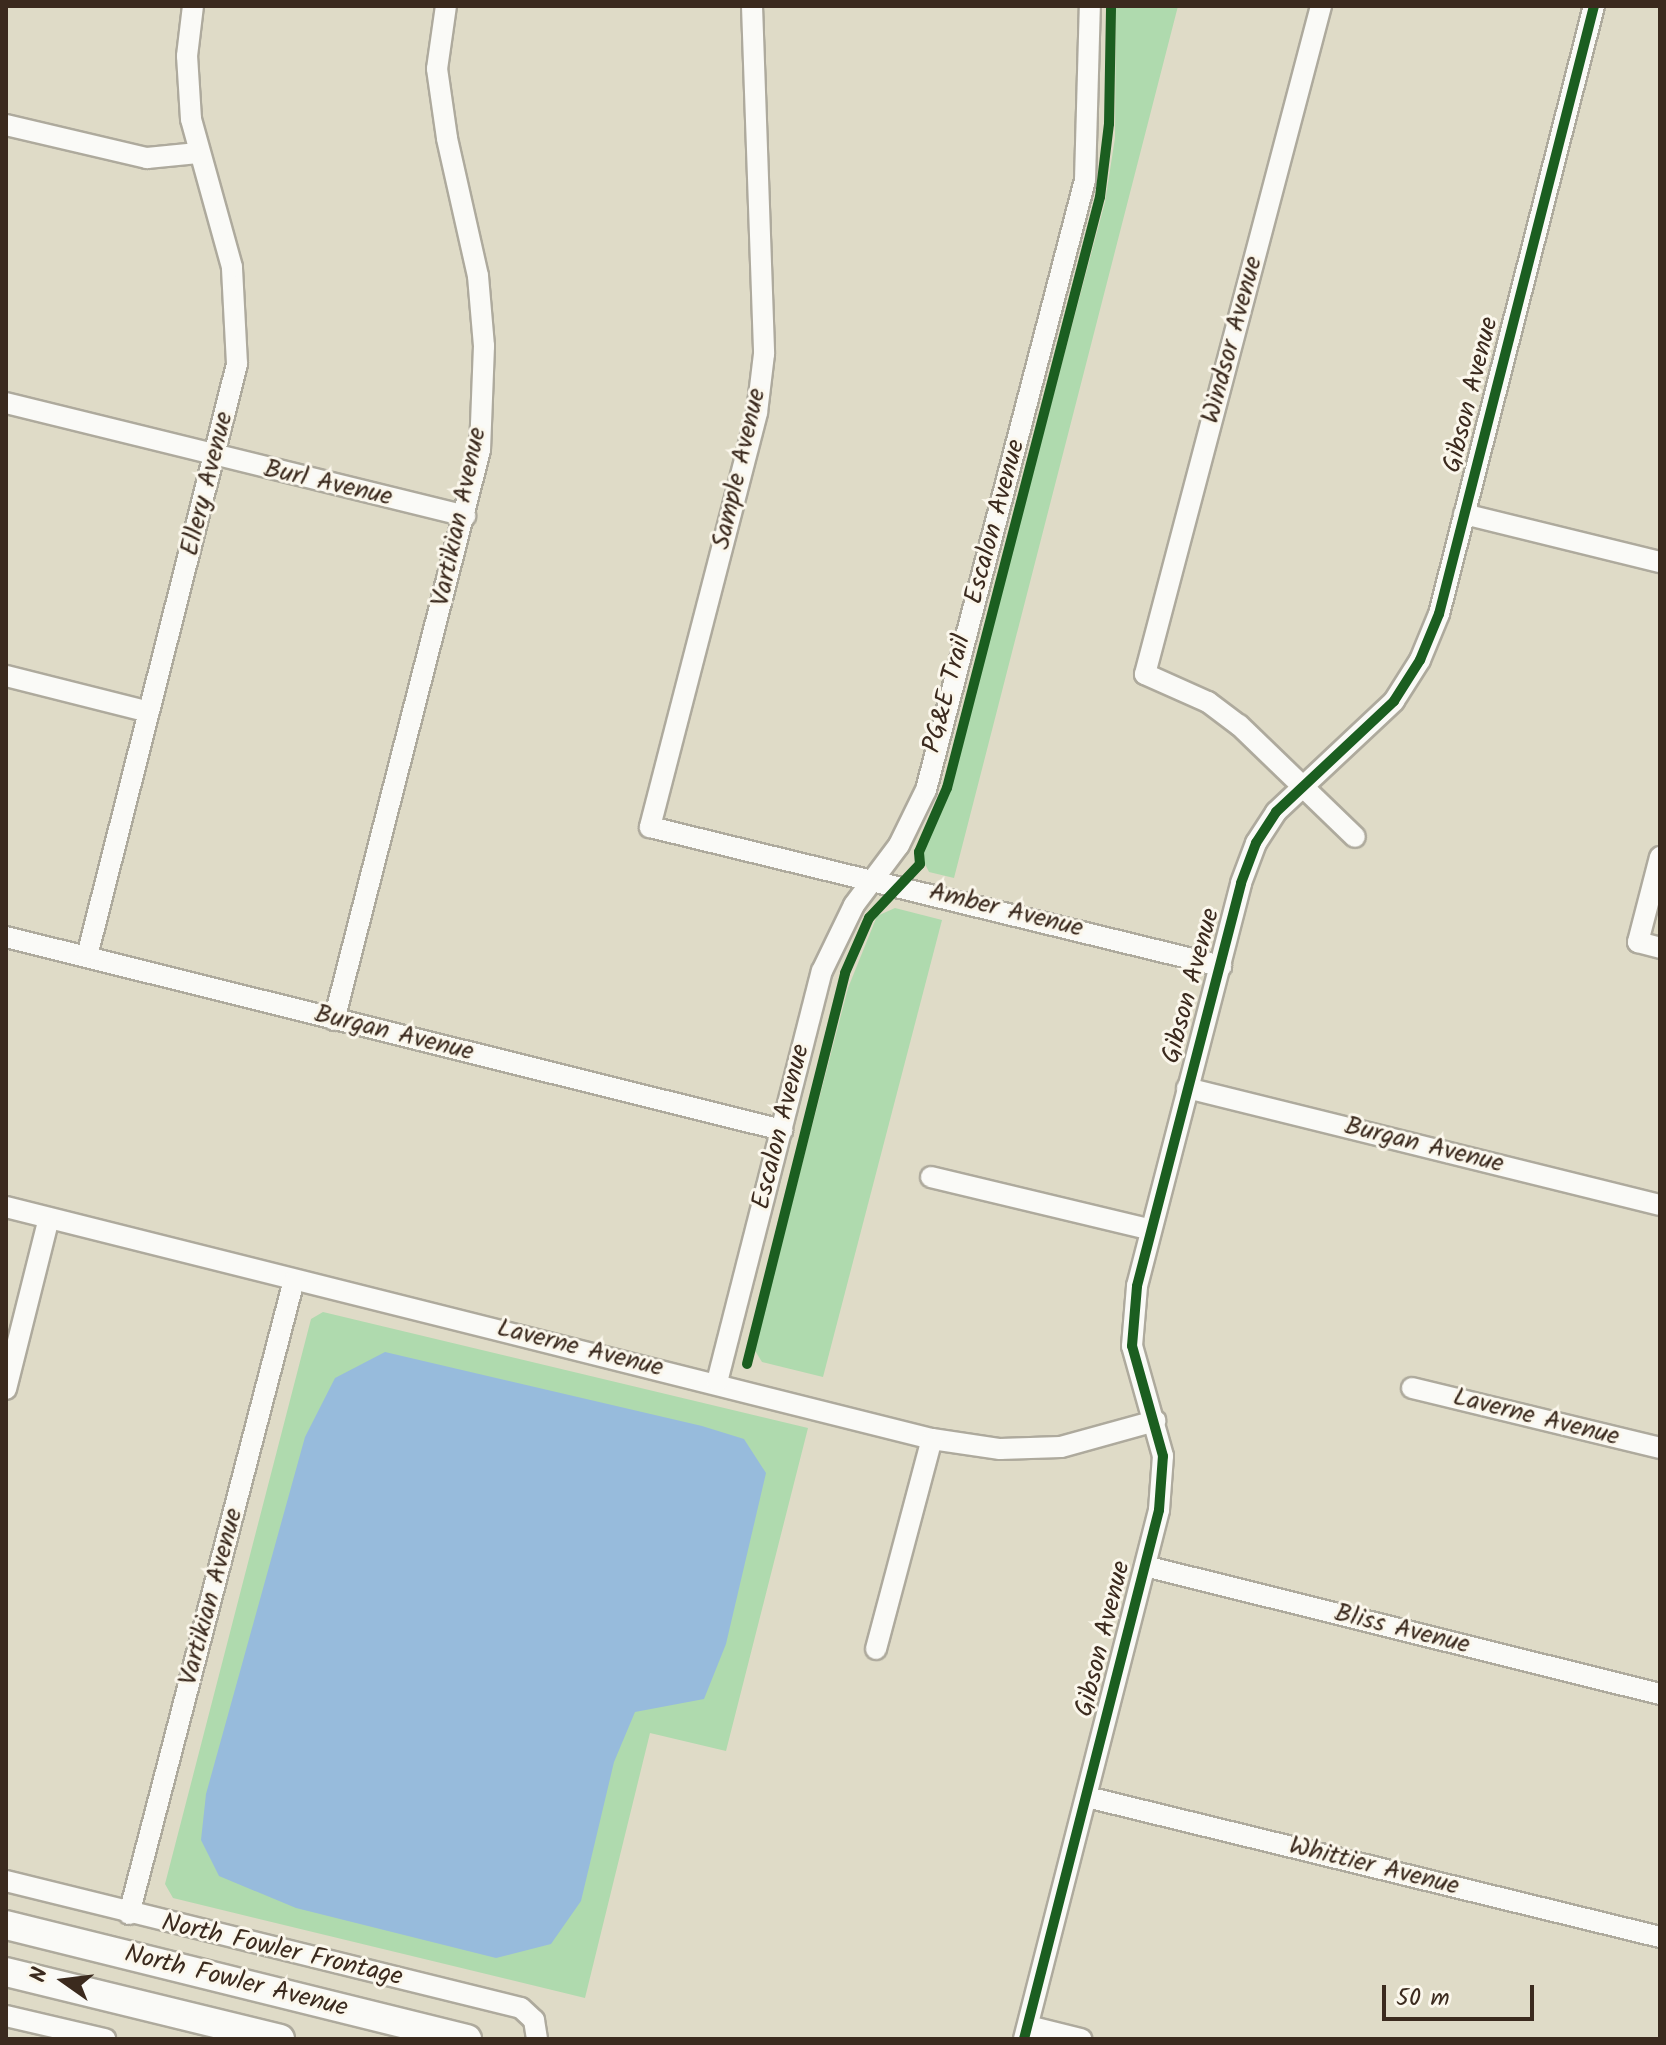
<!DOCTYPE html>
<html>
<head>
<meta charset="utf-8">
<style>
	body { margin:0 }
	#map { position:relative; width:1666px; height:2045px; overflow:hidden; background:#dfdbc7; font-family:Kalam,sans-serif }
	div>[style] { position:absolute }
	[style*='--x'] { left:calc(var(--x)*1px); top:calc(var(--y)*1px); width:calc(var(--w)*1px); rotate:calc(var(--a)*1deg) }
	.green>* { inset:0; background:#afdaae }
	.water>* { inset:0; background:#97bbdc }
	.roads { filter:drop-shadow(2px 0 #aeaa9d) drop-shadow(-2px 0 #aeaa9d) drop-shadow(0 2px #aeaa9d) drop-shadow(0 -2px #aeaa9d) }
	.minor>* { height:20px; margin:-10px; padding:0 10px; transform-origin:10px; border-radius:10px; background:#fafaf7 }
	.secondary>* { height:28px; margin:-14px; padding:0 14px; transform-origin:14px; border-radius:14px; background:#fafaf7 }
	.cycleway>* { height:10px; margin:-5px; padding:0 5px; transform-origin:5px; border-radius:5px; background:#1b5e20 }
	span { translate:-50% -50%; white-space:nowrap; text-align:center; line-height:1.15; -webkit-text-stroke:6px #fbf7ec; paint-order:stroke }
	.street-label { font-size:26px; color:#3b2a1e }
	.frame { position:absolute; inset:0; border:8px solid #3b2a1e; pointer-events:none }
	.north { position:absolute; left:24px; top:1941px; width:80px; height:80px; -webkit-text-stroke:6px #fbf7ec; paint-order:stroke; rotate:284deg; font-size:22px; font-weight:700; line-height:32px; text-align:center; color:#3b2a1e }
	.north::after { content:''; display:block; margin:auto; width:28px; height:36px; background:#3b2a1e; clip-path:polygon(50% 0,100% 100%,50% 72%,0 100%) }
	.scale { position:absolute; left:1382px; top:1985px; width:152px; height:36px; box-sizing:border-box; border:4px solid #3b2a1e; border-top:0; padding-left:10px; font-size:24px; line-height:28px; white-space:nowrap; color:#3b2a1e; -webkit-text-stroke:6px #fbf7ec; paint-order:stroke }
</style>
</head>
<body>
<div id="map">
	<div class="green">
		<i style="clip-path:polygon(1116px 6px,1178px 6px,954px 878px,929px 872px,920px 854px,943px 809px,1105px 202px,1115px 138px)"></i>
		<i style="clip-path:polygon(895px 908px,942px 920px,823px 1377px,762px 1362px,754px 1349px,848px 988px,877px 916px)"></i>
		<i style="clip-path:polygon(323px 1312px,808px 1428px,726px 1751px,650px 1733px,585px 1998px,173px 1898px,165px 1884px,311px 1319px)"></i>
	</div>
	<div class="water">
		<i style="clip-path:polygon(385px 1352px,702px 1426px,744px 1439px,766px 1473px,726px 1644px,704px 1699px,635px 1712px,614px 1762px,581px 1901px,551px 1944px,496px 1958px,296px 1908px,219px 1876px,201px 1840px,206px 1794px,305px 1437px,335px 1378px)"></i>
	</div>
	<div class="roads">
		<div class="minor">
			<i style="--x:752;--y:6;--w:348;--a:88"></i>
			<i style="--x:764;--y:354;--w:59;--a:96.8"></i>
			<i style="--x:757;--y:413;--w:428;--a:104.5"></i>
			<i style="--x:650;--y:827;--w:588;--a:13.68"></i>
			<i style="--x:1321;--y:6;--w:691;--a:104.76"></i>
			<i style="--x:1145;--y:674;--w:69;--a:24"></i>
			<i style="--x:1208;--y:702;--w:39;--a:37"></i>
			<i style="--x:1239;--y:725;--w:161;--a:44"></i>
			<i style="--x:6;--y:125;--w:145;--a:13.2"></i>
			<i style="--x:147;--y:158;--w:51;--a:-5.6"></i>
			<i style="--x:6;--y:403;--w:473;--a:13.8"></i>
			<i style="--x:1464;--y:514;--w:202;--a:13.8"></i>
			<i style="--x:6;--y:676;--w:147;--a:14.1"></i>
			<i style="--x:1660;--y:857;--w:88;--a:104.5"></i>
			<i style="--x:1638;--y:942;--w:23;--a:15"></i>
			<i style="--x:6;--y:937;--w:800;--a:13.97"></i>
			<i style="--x:87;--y:956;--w:611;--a:-75.78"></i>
			<i style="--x:237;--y:364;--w:97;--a:-93"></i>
			<i style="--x:232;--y:267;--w:154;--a:-105.5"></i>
			<i style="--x:191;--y:119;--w:63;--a:-93.6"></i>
			<i style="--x:187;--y:56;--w:50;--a:-83.2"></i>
			<i style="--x:334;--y:1020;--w:588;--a:-75.63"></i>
			<i style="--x:480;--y:450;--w:104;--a:-87.8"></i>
			<i style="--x:484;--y:346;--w:70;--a:-94.9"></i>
			<i style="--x:478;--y:276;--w:141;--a:-102.7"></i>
			<i style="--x:447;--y:138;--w:70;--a:-98.2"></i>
			<i style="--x:437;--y:69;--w:64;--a:-81.9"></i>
			<i style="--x:1187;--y:1088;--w:487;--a:13.9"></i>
			<i style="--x:931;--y:1177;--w:226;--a:13.5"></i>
			<i style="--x:6;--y:1207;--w:955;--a:14.07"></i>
			<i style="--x:932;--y:1439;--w:69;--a:8.4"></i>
			<i style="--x:1000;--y:1449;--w:61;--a:-1.9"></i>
			<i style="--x:1061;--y:1447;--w:98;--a:-15.5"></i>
			<i style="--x:717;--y:1382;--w:424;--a:-75.7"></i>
			<i style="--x:822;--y:971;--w:73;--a:-64.1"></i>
			<i style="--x:854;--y:905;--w:75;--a:-53.1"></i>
			<i style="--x:899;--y:845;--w:61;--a:-63.9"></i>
			<i style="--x:926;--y:790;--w:630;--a:-75.39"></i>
			<i style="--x:1085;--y:180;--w:174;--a:-88.4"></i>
			<i style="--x:1412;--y:1388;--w:255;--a:13.6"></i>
			<i style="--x:6;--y:1389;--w:176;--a:-75.9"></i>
			<i style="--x:1145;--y:1566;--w:531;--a:13.96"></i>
			<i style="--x:876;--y:1649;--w:217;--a:-75.1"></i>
			<i style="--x:1087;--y:1797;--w:590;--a:13.73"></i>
			<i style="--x:6;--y:1881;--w:530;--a:13.85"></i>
			<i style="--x:521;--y:2008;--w:18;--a:43"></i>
			<i style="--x:534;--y:2020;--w:19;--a:81"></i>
			<i style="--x:129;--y:1914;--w:655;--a:-75.41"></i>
			<i style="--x:6;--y:2016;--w:102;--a:13.1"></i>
			<i style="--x:1028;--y:2026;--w:55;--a:13.8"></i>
			<i style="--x:1024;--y:2039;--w:546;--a:-75.68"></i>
			<i style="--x:1159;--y:1510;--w:54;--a:-85.8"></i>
			<i style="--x:1163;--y:1456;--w:114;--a:-105.7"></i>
			<i style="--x:1132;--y:1346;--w:60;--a:-85.2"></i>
			<i style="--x:1137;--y:1286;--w:416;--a:-75.5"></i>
			<i style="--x:1241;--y:883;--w:43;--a:-69.4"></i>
			<i style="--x:1256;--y:843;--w:37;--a:-57"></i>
			<i style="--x:1276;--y:812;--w:162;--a:-43.2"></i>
			<i style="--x:1394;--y:701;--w:49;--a:-57.6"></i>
			<i style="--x:1420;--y:660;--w:50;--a:-67.6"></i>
			<i style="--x:1439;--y:614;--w:627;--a:-75.7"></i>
		</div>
		<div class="secondary">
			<i style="--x:6;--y:1925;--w:475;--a:13.9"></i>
			<i style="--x:6;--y:1972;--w:282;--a:13.7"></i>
		</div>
	</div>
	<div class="cycleway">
		<i style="--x:747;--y:1364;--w:403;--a:-75.9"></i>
		<i style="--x:845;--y:973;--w:60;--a:-66.4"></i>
		<i style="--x:869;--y:918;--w:74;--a:-46.6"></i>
		<i style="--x:920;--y:864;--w:12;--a:-95"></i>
		<i style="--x:919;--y:852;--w:70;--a:-66.4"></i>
		<i style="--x:947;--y:788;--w:610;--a:-75.49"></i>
		<i style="--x:1100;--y:197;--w:74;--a:-83"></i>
		<i style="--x:1109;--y:124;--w:118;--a:-89"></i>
		<i style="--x:1024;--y:2039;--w:546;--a:-75.68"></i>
		<i style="--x:1159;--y:1510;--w:54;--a:-85.8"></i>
		<i style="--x:1163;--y:1456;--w:114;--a:-105.7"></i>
		<i style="--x:1132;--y:1346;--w:60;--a:-85.2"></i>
		<i style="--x:1137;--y:1286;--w:416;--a:-75.5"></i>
		<i style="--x:1241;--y:883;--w:43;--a:-69.4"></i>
		<i style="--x:1256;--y:843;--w:37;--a:-57"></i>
		<i style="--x:1276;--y:812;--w:162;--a:-43.2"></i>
		<i style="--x:1394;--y:701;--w:49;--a:-57.6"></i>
		<i style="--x:1420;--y:660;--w:50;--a:-67.6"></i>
		<i style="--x:1439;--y:614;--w:627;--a:-75.7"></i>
	</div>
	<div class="street-label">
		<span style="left:1233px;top:340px;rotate:-75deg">Windsor Avenue</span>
		<span style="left:1472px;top:395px;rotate:-76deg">Gibson Avenue</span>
		<span style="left:740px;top:469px;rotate:-77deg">Sample Avenue</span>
		<span style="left:208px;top:484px;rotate:-76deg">Ellery Avenue</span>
		<span style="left:328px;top:484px;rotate:13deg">Burl Avenue</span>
		<span style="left:460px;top:517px;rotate:-78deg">Vartikian Avenue</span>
		<span style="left:996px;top:522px;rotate:-75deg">Escalon Avenue</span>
		<span style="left:948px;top:694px;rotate:-75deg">PG&amp;E Trail</span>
		<span style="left:1006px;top:911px;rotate:14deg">Amber Avenue</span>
		<span style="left:1192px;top:986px;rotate:-75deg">Gibson Avenue</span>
		<span style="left:394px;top:1034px;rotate:14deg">Burgan Avenue</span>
		<span style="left:782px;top:1127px;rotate:-76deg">Escalon Avenue</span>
		<span style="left:1424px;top:1146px;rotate:14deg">Burgan Avenue</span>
		<span style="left:580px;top:1349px;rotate:14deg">Laverne Avenue</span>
		<span style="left:1536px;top:1418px;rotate:14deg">Laverne Avenue</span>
		<span style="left:212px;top:1597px;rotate:-75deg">Vartikian Avenue</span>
		<span style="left:1402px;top:1630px;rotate:14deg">Bliss Avenue</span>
		<span style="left:1104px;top:1639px;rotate:-76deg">Gibson Avenue</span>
		<span style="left:1374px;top:1867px;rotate:14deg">Whittier Avenue</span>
		<span style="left:282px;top:1951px;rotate:13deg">North Fowler Frontage</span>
		<span style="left:236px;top:1982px;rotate:14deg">North Fowler Avenue</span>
	</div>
	<div class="frame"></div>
	<div class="north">N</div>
	<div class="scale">50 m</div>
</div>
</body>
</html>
